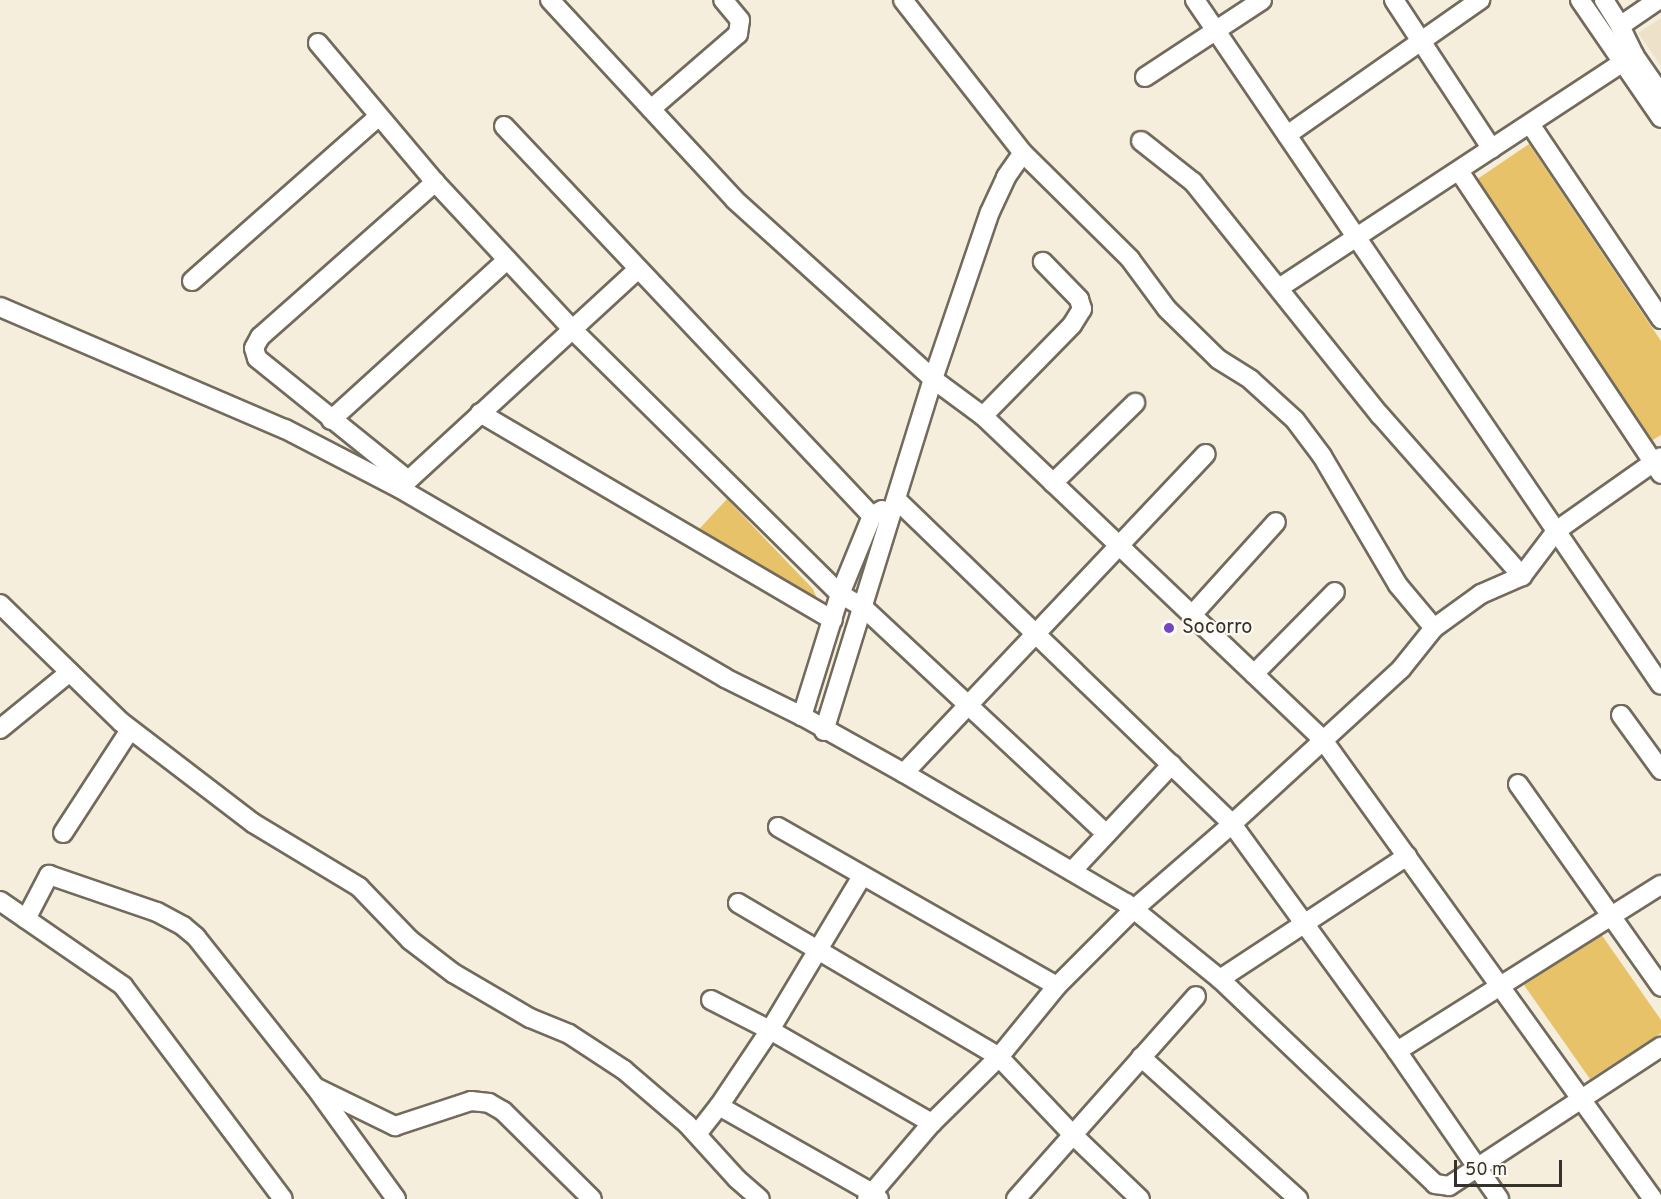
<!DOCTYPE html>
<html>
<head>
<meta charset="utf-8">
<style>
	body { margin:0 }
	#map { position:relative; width:1661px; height:1199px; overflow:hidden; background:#f5eedc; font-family:Overpass,sans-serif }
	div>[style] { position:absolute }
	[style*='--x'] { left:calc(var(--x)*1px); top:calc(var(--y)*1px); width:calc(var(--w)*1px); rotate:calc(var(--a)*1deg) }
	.built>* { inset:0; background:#ede2c9 }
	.green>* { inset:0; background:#e8c268 }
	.roads { filter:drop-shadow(2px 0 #726b5c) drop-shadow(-2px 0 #726b5c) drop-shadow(0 2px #726b5c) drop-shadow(0 -2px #726b5c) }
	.minor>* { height:18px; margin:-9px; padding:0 9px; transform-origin:9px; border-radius:9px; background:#fff }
	.dots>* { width:16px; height:16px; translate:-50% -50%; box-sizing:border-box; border:3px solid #fefbf4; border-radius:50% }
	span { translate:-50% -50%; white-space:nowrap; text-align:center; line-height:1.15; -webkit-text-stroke:4.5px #fefbf4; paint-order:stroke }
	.poi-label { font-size:20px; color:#35322c }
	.left { translate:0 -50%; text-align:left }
	.scale { position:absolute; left:1454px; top:1160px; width:108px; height:27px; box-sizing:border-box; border:3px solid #35322c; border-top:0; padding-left:8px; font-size:18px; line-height:21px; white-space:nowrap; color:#35322c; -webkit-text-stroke:4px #fefbf4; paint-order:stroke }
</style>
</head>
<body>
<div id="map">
	<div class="built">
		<i style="clip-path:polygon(1661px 18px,1661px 66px,1638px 33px)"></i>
	</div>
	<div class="green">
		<i style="clip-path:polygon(1529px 144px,1661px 341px,1661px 435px,1651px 441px,1476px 180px)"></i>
		<i style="clip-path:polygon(727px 499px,813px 589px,818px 601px,689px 540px)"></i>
		<i style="clip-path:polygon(1601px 934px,1661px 1020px,1661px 1033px,1590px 1079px,1524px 985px)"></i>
	</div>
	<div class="roads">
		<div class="minor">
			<i style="--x:550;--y:0;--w:272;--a:47.2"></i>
			<i style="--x:735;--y:200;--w:267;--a:42.1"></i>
			<i style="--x:933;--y:379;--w:62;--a:36.5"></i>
			<i style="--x:983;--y:416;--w:470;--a:43.6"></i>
			<i style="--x:1323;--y:740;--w:565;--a:54.29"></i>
			<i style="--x:903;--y:0;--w:194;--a:51.9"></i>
			<i style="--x:1023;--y:153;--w:151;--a:44.7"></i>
			<i style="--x:1130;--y:259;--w:62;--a:53.5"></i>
			<i style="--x:1167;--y:309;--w:71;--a:44.4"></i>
			<i style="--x:1218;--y:359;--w:39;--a:32"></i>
			<i style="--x:1251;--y:380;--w:59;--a:42.3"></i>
			<i style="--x:1295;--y:420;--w:45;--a:53.1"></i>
			<i style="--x:1322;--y:456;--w:150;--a:59.5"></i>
			<i style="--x:1398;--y:585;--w:56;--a:50.1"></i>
			<i style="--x:1195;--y:0;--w:828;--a:55.77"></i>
			<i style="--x:1394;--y:0;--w:178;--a:56.7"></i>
			<i style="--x:1580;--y:0;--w:143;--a:55.5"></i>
			<i style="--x:1604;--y:0;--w:31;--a:58"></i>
			<i style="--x:1620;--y:26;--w:32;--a:64"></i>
			<i style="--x:1634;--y:55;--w:47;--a:55.3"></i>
			<i style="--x:1620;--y:26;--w:46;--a:-34.4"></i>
			<i style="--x:318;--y:43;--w:182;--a:49.9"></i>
			<i style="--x:435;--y:182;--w:201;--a:47"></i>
			<i style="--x:572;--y:329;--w:377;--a:44.7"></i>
			<i style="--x:840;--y:594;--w:128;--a:107.3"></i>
			<i style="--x:1145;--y:77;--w:140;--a:-33.3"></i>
			<i style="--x:651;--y:109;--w:115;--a:-40.8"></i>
			<i style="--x:738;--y:34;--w:14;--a:-82"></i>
			<i style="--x:740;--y:20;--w:26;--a:-130"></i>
			<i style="--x:1530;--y:124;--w:235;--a:56.1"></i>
			<i style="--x:504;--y:126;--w:536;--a:46.66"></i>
			<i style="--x:1287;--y:135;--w:236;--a:-35"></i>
			<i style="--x:1141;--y:141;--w:66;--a:38.3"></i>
			<i style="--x:1193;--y:182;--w:299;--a:51.3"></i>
			<i style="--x:1380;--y:415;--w:215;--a:48.6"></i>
			<i style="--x:1459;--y:171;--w:364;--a:56.3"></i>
			<i style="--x:192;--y:281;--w:249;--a:-41.4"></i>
			<i style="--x:1279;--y:288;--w:425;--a:-33.3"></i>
			<i style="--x:0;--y:307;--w:310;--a:23.2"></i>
			<i style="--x:285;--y:429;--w:128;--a:27.4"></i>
			<i style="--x:399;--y:488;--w:377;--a:30.2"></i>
			<i style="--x:725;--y:678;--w:86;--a:26.3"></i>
			<i style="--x:802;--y:716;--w:117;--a:29.2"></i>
			<i style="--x:904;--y:773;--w:257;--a:30.4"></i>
			<i style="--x:1126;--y:903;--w:121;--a:39"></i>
			<i style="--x:1220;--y:979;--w:297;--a:43.6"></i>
			<i style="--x:1435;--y:1184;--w:14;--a:8"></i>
			<i style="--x:1449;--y:1186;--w:254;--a:-33.3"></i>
			<i style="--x:480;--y:413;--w:409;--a:30.4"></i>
			<i style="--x:983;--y:416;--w:127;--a:-45.6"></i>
			<i style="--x:1072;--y:325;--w:19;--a:-58"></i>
			<i style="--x:1082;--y:309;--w:10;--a:-107"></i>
			<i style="--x:1079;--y:299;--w:52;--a:-134.2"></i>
			<i style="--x:331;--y:420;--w:238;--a:-42.3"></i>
			<i style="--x:408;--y:480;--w:194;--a:-141.1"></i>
			<i style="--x:257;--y:358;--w:10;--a:-107"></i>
			<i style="--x:254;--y:348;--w:13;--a:-61"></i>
			<i style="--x:260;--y:337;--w:234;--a:-41.5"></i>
			<i style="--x:1053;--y:483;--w:115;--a:-44.3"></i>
			<i style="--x:401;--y:487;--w:322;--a:-42.6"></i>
			<i style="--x:897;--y:500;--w:466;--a:44"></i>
			<i style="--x:1232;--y:824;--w:281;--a:54"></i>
			<i style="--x:1397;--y:1051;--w:180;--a:55.4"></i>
			<i style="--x:882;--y:510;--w:12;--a:149"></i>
			<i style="--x:872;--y:516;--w:84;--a:112.3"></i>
			<i style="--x:840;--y:594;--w:28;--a:30"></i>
			<i style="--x:864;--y:608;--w:331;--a:43"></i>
			<i style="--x:0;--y:604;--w:169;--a:44.3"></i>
			<i style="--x:121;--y:722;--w:166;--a:37.4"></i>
			<i style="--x:253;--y:823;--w:124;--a:31.1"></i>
			<i style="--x:359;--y:887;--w:74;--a:46.1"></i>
			<i style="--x:410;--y:940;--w:54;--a:37.5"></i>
			<i style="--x:453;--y:973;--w:89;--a:30.3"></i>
			<i style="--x:530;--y:1018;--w:42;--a:22.3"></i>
			<i style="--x:569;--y:1034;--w:66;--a:33.2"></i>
			<i style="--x:624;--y:1070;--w:83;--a:40.6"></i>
			<i style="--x:687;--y:1124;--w:74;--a:47.7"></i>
			<i style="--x:737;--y:1179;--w:30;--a:41"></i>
			<i style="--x:1192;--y:615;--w:125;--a:-47.9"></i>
			<i style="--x:1254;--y:674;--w:115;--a:-45.4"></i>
			<i style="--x:1621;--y:715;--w:68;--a:54"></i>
			<i style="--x:0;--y:729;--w:90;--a:-39.2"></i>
			<i style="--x:824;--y:731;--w:368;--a:-72.8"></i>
			<i style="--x:933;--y:379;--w:176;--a:-71.2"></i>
			<i style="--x:990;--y:212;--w:38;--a:-65"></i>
			<i style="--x:1006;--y:177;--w:29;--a:-55"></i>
			<i style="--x:904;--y:773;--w:439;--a:-46.6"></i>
			<i style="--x:1518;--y:784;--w:248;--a:54.8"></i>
			<i style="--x:778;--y:827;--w:321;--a:29.7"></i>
			<i style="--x:63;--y:833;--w:123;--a:-57"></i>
			<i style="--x:1072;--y:871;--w:146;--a:-46.9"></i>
			<i style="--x:0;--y:901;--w:150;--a:34.6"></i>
			<i style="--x:123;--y:986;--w:266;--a:53.1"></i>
			<i style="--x:738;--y:903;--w:303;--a:30.5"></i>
			<i style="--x:999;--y:1057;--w:106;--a:46.5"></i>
			<i style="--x:1072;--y:1134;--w:94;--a:43.7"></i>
			<i style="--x:26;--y:919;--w:50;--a:-62.4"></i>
			<i style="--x:49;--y:875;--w:114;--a:18.9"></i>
			<i style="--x:157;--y:912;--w:30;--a:28"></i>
			<i style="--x:183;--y:926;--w:17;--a:40"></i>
			<i style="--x:196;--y:937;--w:191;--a:51.6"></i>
			<i style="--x:315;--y:1087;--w:138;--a:54.1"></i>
			<i style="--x:1220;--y:979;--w:224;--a:-33.3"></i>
			<i style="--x:711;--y:1000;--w:66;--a:27"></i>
			<i style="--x:770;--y:1030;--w:187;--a:29.9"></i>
			<i style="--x:1397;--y:1051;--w:312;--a:-32.2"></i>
			<i style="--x:1141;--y:1057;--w:212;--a:42.1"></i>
			<i style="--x:317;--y:1088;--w:87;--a:26"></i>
			<i style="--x:395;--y:1126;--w:80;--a:-18.2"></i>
			<i style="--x:471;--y:1101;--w:18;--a:6"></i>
			<i style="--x:489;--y:1103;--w:16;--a:30"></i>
			<i style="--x:503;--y:1111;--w:125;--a:44.7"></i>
			<i style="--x:719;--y:1106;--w:176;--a:29.6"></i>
			<i style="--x:872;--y:1193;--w:9;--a:41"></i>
			<i style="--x:697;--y:1134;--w:36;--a:-52"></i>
			<i style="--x:719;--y:1106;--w:92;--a:-56.1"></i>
			<i style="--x:770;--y:1030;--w:179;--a:-59.1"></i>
			<i style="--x:867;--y:1199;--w:100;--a:-49.5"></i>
			<i style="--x:932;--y:1123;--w:94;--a:-44.6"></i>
			<i style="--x:999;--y:1057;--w:92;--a:-50.8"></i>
			<i style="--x:1057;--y:986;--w:109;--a:-45"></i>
			<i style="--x:1134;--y:909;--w:130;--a:-40.9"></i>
			<i style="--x:1232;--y:824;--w:229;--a:-42.5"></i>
			<i style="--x:1401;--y:669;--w:53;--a:-51.2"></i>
			<i style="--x:1434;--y:628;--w:58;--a:-35.9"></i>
			<i style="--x:1481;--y:594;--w:45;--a:-23.7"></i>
			<i style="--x:1522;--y:576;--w:56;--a:-52.9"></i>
			<i style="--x:1556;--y:531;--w:128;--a:-35.2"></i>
			<i style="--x:1016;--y:1199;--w:271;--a:-48.4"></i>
		</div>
	</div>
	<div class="dots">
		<i style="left:1169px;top:628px;background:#7347bf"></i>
	</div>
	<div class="poi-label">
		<span class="left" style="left:1182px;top:628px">Socorro</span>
	</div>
	<div class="scale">50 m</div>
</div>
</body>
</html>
